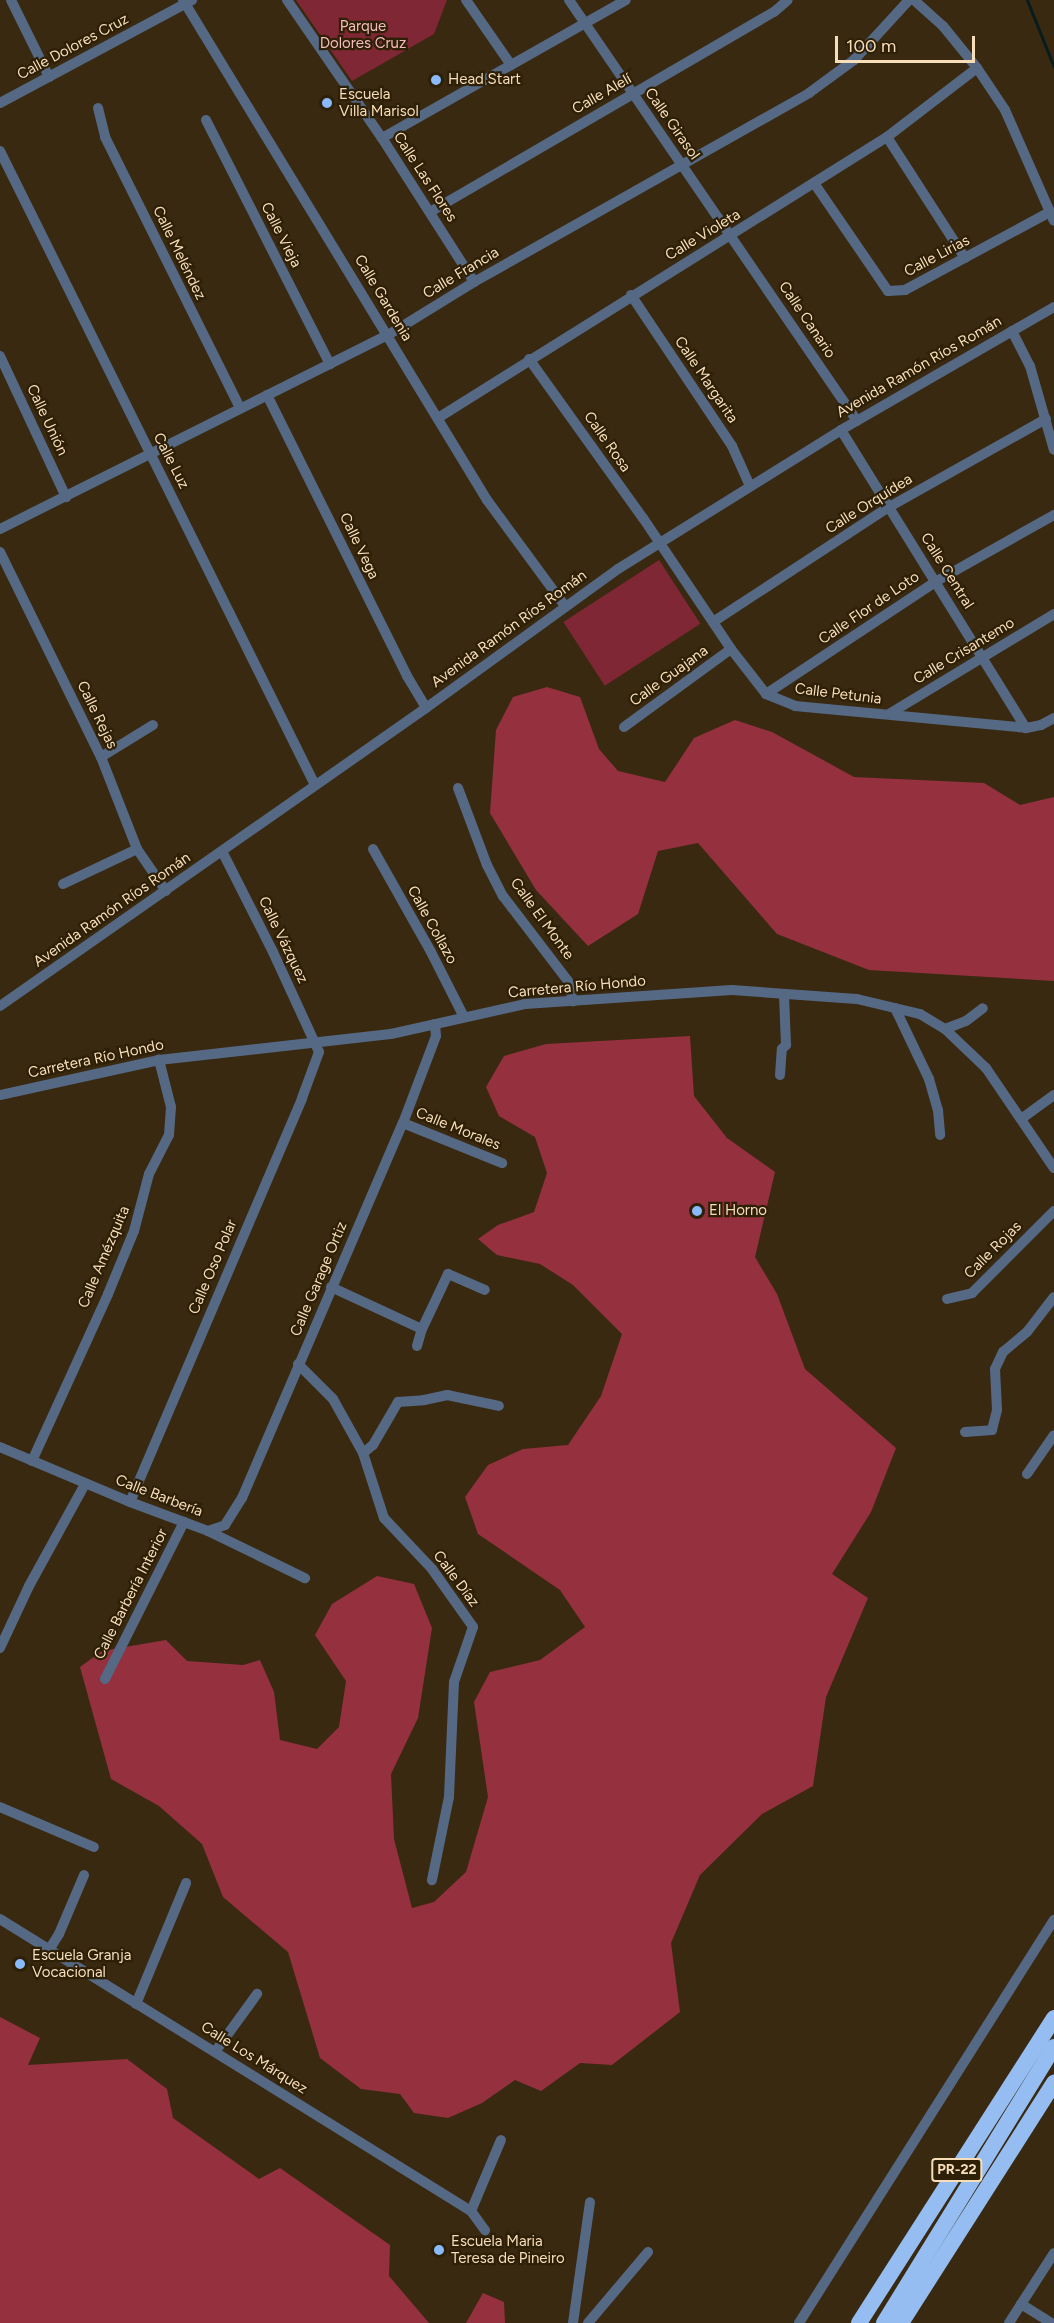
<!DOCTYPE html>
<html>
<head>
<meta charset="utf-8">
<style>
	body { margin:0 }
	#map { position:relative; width:1054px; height:2323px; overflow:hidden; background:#392911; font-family:Figtree,sans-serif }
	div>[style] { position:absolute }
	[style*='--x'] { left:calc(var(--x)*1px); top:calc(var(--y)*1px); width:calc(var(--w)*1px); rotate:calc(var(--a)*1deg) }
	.green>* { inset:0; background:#7f2734; transform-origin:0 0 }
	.forest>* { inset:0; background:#95303f }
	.stream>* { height:3px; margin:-1.5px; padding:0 1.5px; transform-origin:1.5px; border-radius:1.5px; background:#071c1d }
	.minor>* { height:10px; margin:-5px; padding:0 5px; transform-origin:5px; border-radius:5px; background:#556984 }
	.highway>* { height:16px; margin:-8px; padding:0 8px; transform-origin:8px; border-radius:8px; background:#95bdf2 }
	.dots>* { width:16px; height:16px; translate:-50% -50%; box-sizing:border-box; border:3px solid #2e1f07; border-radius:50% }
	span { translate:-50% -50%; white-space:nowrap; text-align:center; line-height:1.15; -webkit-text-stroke:4.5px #2e1f07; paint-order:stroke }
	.shield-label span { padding:2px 4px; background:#2e1f07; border:2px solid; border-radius:4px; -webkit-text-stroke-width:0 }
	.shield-label { font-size:14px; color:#f7deba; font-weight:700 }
	.park-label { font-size:15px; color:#f5bcbe }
	.street-label { font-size:15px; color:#f7deba }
	.poi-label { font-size:15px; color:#f7deba }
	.left { translate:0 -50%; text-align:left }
	.scale { position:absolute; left:835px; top:36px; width:140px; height:27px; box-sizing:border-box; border:3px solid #f7deba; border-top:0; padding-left:8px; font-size:18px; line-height:21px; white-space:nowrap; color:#f7deba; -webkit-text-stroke:4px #2e1f07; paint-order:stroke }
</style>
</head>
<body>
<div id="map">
	<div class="green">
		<i style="clip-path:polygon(296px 0,447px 0,434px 34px,352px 81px)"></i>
		<i style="left:659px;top:560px;width:76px;height:114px;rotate:57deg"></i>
	</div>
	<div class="forest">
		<i style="clip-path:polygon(547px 687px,580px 697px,599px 749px,618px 771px,665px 782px,694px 738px,735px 720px,772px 732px,854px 777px,984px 783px,1020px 805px,1054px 797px,1054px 981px,869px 970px,777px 934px,698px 843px,658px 851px,638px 914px,588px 946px,536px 890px,490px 813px,496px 730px,513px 697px)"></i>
		<i style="clip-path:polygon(690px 1036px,694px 1096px,727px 1138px,775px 1172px,755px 1257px,777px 1294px,805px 1369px,896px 1448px,871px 1512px,832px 1574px,868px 1598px,826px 1697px,813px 1786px,762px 1814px,700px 1875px,671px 1943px,680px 2012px,612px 2065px,580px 2063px,541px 2091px,515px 2080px,482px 2103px,448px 2118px,414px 2113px,400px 2094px,361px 2089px,320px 2058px,288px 1952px,223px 1897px,202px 1844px,159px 1806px,111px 1779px,80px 1667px,102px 1651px,166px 1640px,187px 1661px,243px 1665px,260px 1660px,274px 1692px,280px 1740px,317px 1749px,339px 1727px,346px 1681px,315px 1635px,332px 1604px,377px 1576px,414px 1584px,432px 1628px,418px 1718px,391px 1774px,394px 1839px,412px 1908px,434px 1902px,466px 1872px,488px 1797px,474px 1702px,490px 1672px,540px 1660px,585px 1627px,560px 1590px,478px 1534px,465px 1497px,488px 1465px,523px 1449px,568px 1445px,601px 1396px,622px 1334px,573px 1285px,540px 1264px,497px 1255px,478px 1239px,498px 1225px,534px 1212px,547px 1173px,535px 1137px,499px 1116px,486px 1087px,504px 1056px,546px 1044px)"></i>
		<i style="clip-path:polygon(0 2017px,40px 2038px,28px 2065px,127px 2059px,167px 2089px,173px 2118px,259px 2179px,280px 2168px,390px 2245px,389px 2276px,429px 2323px,0 2323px)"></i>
		<i style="clip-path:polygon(483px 2293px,504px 2302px,505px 2323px,466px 2323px)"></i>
	</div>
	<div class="stream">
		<i style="--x:1027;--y:0;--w:72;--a:68.1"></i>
	</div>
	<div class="minor">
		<i style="--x:11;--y:0;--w:86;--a:63.7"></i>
		<i style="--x:183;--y:0;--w:585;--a:58.7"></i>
		<i style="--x:487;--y:500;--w:132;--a:53.7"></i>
		<i style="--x:287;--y:0;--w:168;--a:55.5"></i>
		<i style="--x:382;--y:138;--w:171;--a:57.4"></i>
		<i style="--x:466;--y:0;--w:79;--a:55.3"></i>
		<i style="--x:569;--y:0;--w:510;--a:55.62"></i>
		<i style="--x:914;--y:0;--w:39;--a:42"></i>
		<i style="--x:943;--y:26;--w:54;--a:51"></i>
		<i style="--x:977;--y:68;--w:50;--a:56.3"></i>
		<i style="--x:1005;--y:110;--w:121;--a:66.2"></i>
		<i style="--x:0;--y:103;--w:218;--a:-28.2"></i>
		<i style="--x:98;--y:108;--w:30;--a:76"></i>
		<i style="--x:105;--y:137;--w:303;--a:63.5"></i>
		<i style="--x:206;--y:120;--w:274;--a:63.1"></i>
		<i style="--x:887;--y:137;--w:144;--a:57.2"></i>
		<i style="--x:382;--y:138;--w:280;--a:-29.5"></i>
		<i style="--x:0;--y:151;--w:708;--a:63.58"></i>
		<i style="--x:814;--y:183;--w:131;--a:55.6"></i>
		<i style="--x:888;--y:291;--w:17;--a:-3"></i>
		<i style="--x:905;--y:290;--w:165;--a:-28.3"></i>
		<i style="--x:430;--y:212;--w:398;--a:-30.2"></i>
		<i style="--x:774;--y:12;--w:18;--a:-41"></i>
		<i style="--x:631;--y:295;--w:182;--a:56.2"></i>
		<i style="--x:732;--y:446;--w:44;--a:65.8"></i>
		<i style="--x:1012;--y:331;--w:39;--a:63"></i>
		<i style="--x:1030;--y:366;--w:87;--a:74.1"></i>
		<i style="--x:0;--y:356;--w:156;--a:64.9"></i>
		<i style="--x:529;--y:359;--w:196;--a:54.4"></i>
		<i style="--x:643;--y:518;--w:158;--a:56.1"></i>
		<i style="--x:731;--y:649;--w:57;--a:52.1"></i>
		<i style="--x:766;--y:694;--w:31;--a:22"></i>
		<i style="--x:795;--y:706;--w:232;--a:5.4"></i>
		<i style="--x:1026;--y:728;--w:15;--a:-11"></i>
		<i style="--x:1041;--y:725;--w:15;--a:-28"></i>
		<i style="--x:267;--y:395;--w:314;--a:63.5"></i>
		<i style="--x:407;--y:676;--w:37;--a:59"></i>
		<i style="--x:438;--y:418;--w:530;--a:-32.04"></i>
		<i style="--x:887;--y:137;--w:113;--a:-37.5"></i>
		<i style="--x:841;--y:430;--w:351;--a:58.2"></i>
		<i style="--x:0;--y:529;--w:434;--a:-26.6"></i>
		<i style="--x:388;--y:335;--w:101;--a:-31.6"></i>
		<i style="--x:474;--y:282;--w:385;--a:-29.4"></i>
		<i style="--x:809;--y:93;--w:56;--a:-36.3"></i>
		<i style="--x:854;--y:60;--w:81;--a:-47.5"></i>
		<i style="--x:0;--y:552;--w:229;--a:63.8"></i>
		<i style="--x:101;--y:757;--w:99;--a:68.6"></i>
		<i style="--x:137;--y:849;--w:51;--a:55.4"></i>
		<i style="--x:713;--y:622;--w:210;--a:-33.2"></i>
		<i style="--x:889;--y:507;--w:180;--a:-29.3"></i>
		<i style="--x:766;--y:694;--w:203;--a:-33.5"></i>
		<i style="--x:935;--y:582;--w:137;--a:-29.4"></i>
		<i style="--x:889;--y:714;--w:193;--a:-31.2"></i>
		<i style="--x:624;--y:727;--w:132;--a:-36.1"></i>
		<i style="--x:101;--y:757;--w:61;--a:-31.6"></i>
		<i style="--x:458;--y:788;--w:82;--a:69.4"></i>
		<i style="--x:487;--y:865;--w:35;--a:63"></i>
		<i style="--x:503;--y:896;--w:107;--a:52.6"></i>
		<i style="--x:568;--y:981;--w:21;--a:76"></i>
		<i style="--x:373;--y:849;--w:118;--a:60.6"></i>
		<i style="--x:431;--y:952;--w:73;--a:63.1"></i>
		<i style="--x:63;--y:884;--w:82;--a:-25.3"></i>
		<i style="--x:0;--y:1006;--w:520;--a:-34.97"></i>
		<i style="--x:426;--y:708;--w:237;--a:-35.9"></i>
		<i style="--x:618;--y:569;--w:263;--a:-31.9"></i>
		<i style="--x:841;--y:430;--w:246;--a:-30"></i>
		<i style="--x:895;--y:1008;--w:79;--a:64.4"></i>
		<i style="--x:929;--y:1079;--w:32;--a:74"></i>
		<i style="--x:938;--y:1110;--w:25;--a:85"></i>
		<i style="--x:945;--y:1029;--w:22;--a:-21"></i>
		<i style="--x:966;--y:1021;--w:21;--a:-37"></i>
		<i style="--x:780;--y:1075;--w:26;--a:-86"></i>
		<i style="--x:782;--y:1049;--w:6;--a:-45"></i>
		<i style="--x:786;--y:1045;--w:50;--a:-92.3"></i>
		<i style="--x:0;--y:1095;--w:163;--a:-12.4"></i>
		<i style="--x:159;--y:1060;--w:233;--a:-6.4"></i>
		<i style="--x:391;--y:1034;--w:137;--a:-12.6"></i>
		<i style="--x:525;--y:1004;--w:207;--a:-3.9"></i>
		<i style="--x:732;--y:990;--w:125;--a:4.1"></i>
		<i style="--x:857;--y:999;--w:65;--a:13.4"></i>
		<i style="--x:920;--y:1014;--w:29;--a:31"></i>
		<i style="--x:945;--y:1029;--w:57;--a:43.6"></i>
		<i style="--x:986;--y:1068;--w:121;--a:55.8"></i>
		<i style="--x:1021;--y:1119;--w:41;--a:-36"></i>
		<i style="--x:403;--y:1123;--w:107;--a:22"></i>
		<i style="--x:331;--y:1287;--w:100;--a:24.8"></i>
		<i style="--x:947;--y:1299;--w:26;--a:-13"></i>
		<i style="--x:972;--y:1293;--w:116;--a:-45"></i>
		<i style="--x:417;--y:1346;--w:18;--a:-74"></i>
		<i style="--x:422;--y:1329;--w:61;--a:-64.7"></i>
		<i style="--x:448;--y:1274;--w:40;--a:23.4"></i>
		<i style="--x:298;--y:1364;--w:49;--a:45"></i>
		<i style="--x:333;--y:1399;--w:62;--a:60.9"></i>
		<i style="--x:363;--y:1453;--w:68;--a:72.1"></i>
		<i style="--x:384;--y:1518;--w:70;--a:46.7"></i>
		<i style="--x:432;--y:1569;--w:71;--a:54.7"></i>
		<i style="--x:473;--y:1627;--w:58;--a:109.1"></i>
		<i style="--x:454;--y:1682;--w:115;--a:92.5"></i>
		<i style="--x:449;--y:1797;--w:85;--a:101.6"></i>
		<i style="--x:965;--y:1432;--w:27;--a:-4"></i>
		<i style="--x:992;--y:1430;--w:21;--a:-76"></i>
		<i style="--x:997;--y:1410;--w:41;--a:-92.8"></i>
		<i style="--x:995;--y:1369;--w:19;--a:-65"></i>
		<i style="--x:1003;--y:1352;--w:31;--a:-40"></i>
		<i style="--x:1027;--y:1332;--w:44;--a:-52.4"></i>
		<i style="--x:0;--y:1447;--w:141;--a:22.9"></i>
		<i style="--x:130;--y:1502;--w:83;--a:20.4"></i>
		<i style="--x:208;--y:1531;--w:108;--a:25.9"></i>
		<i style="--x:363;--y:1453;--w:13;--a:-39"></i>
		<i style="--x:373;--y:1445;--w:50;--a:-59.8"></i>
		<i style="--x:398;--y:1402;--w:26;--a:-4"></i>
		<i style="--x:424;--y:1400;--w:24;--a:-12"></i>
		<i style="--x:447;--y:1395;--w:53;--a:11.9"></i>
		<i style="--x:32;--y:1461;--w:183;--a:-65.5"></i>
		<i style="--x:108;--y:1294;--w:68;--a:-67.6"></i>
		<i style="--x:134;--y:1231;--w:59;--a:-75.3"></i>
		<i style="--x:149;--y:1174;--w:44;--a:-62.9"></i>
		<i style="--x:169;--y:1135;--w:28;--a:-86"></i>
		<i style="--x:171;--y:1107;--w:49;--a:-104.3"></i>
		<i style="--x:1027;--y:1474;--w:47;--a:-55.3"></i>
		<i style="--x:130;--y:1502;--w:439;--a:-66.9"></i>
		<i style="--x:302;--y:1098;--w:49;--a:-69.7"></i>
		<i style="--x:319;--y:1052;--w:110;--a:-114.7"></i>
		<i style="--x:273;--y:952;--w:113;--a:-116.8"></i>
		<i style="--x:208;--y:1531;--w:18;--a:-19"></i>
		<i style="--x:225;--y:1525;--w:32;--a:-58"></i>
		<i style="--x:242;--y:1498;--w:408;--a:-66.8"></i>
		<i style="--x:403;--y:1123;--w:93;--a:-69.2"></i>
		<i style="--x:436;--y:1036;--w:12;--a:-95"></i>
		<i style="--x:0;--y:1648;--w:68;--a:-64.9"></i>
		<i style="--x:29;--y:1586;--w:116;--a:-61.2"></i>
		<i style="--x:105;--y:1679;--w:176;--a:-63.3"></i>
		<i style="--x:0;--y:1807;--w:102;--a:23.1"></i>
		<i style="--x:0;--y:1919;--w:554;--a:31.8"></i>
		<i style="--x:471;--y:2211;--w:24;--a:54"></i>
		<i style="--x:49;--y:1950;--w:19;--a:-58"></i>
		<i style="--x:59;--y:1934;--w:64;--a:-67"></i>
		<i style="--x:136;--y:2004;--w:131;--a:-67.5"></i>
		<i style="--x:215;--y:2052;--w:72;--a:-54.1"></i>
		<i style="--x:471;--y:2211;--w:77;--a:-67.1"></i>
		<i style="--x:1021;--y:2304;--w:36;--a:32"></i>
		<i style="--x:573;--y:2323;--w:122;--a:-82"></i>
		<i style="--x:588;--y:2323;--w:93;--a:-49.8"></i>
		<i style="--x:799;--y:2323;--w:477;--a:-57.7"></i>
		<i style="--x:1009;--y:2323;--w:83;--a:-57.3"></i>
	</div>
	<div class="highway">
		<i style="--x:859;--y:2323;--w:362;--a:-57.4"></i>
		<i style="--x:884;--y:2323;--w:324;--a:-58.4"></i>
		<i style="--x:901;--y:2323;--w:285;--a:-57.5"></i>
	</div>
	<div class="dots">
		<i style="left:436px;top:80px;background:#89bafc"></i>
		<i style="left:327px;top:103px;background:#89bafc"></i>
		<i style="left:697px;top:1211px;background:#89bafc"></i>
		<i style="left:20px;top:1964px;background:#89bafc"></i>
		<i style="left:439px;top:2250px;background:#89bafc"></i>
	</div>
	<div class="shield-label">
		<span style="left:957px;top:2170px">PR-22</span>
	</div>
	<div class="park-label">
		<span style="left:363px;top:35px">Parque<br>Dolores Cruz</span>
	</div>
	<div class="street-label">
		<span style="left:73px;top:47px;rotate:-28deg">Calle Dolores Cruz</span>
		<span style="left:602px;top:94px;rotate:-30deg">Calle Alelí</span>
		<span style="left:672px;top:124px;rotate:55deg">Calle Girasol</span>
		<span style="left:425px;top:177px;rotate:57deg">Calle Las Flores</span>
		<span style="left:281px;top:235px;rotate:63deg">Calle Vieja</span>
		<span style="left:703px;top:235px;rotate:-31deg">Calle Violeta</span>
		<span style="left:179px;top:253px;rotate:64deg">Calle Meléndez</span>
		<span style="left:937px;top:256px;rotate:-28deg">Calle Lirias</span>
		<span style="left:461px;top:273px;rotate:-31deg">Calle Francia</span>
		<span style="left:383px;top:298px;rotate:59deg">Calle Gardenia</span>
		<span style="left:807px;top:320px;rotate:56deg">Calle Canario</span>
		<span style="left:919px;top:367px;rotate:-30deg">Avenida Ramón Ríos Román</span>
		<span style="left:706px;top:380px;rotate:56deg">Calle Margarita</span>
		<span style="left:47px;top:420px;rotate:65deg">Calle Unión</span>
		<span style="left:607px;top:442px;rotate:55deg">Calle Rosa</span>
		<span style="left:171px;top:461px;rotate:63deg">Calle Luz</span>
		<span style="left:869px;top:504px;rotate:-32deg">Calle Orquídea</span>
		<span style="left:359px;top:546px;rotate:64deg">Calle Vega</span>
		<span style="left:947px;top:571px;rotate:58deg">Calle Central</span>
		<span style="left:869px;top:608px;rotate:-34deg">Calle Flor de Loto</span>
		<span style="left:509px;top:629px;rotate:-36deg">Avenida Ramón Ríos Román</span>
		<span style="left:964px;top:651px;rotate:-31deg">Calle Crisantemo</span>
		<span style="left:669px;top:676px;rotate:-36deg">Calle Guajana</span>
		<span style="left:838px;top:694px;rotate:7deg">Calle Petunia</span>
		<span style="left:97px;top:715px;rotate:64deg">Calle Rejas</span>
		<span style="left:112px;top:910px;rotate:-35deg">Avenida Ramón Ríos Román</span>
		<span style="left:542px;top:919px;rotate:54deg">Calle El Monte</span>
		<span style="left:432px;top:925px;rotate:61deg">Calle Collazo</span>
		<span style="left:283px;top:940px;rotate:64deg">Calle Vázquez</span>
		<span style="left:577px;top:987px;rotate:-5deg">Carretera Río Hondo</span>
		<span style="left:96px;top:1059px;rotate:-12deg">Carretera Río Hondo</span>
		<span style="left:458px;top:1129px;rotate:22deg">Calle Morales</span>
		<span style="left:993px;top:1250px;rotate:-45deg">Calle Rojas</span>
		<span style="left:104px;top:1257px;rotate:-67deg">Calle Amézquita</span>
		<span style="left:213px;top:1267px;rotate:-67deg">Calle Oso Polar</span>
		<span style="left:319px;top:1279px;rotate:-67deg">Calle Garage Ortiz</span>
		<span style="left:159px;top:1496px;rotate:21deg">Calle Barbería</span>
		<span style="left:456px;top:1579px;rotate:53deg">Calle Díaz</span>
		<span style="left:131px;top:1594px;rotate:-63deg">Calle Barbería Interior</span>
		<span style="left:254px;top:2058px;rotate:32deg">Calle Los Márquez</span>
	</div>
	<div class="poi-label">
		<span class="left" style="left:448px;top:80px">Head Start</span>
		<span class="left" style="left:339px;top:103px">Escuela<br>Villa Marisol</span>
		<span class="left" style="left:709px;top:1211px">El Horno</span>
		<span class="left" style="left:32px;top:1964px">Escuela Granja<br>Vocacional</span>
		<span class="left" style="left:451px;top:2250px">Escuela Maria<br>Teresa de Pineiro</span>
	</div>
	<div class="scale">100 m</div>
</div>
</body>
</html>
